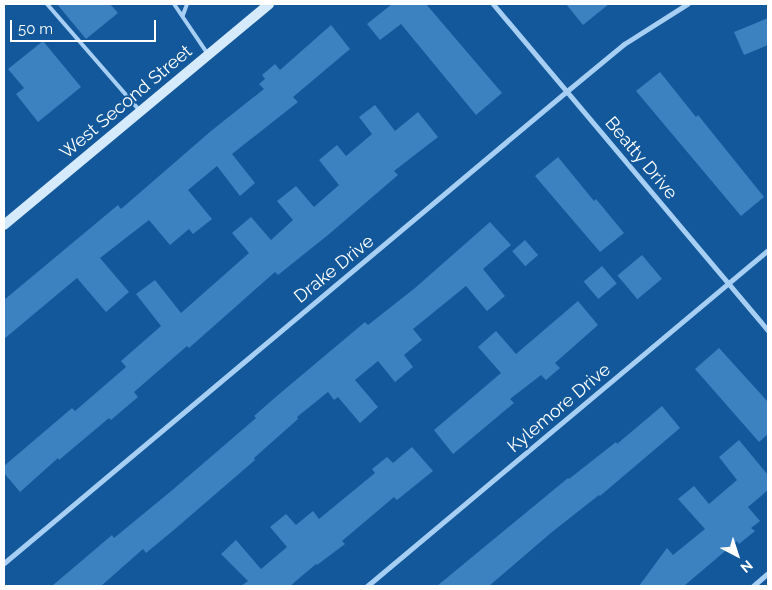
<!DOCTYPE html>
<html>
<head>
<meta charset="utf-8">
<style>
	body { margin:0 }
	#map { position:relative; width:772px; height:590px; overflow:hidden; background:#13589a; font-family:Raleway,sans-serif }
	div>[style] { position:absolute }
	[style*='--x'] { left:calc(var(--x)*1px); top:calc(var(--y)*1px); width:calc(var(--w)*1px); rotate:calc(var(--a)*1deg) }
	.building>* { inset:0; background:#3c82c1; transform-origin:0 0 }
	.lane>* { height:4px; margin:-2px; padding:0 2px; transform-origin:2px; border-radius:2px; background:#a6cff3 }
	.street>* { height:5px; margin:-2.5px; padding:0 2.5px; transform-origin:2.5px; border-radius:2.5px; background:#a6cff3 }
	.secondary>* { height:10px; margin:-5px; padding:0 5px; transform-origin:5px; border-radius:5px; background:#d5eafd }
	span { translate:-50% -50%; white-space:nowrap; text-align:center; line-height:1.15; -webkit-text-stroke:4px #13589a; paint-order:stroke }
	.street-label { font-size:18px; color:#fff }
	.frame { position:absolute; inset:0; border:5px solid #fff; pointer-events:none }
	.north { position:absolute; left:712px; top:530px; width:50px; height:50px; -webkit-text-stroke:4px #13589a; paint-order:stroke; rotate:140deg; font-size:14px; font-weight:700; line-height:20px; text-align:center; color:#fff }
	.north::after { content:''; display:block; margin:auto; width:18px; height:22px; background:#fff; clip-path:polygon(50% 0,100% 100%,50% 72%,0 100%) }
	.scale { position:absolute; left:10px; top:20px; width:146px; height:22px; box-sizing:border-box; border:2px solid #fff; border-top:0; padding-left:6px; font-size:15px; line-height:18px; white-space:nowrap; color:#fff; -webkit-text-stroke:4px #13589a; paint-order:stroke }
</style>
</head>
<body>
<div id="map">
	<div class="building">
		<i style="clip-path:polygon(57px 4px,110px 4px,118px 13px,86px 39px)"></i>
		<i style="clip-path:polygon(392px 4px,426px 4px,502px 93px,476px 115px,401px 24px,380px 40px,367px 24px)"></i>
		<i style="clip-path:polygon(566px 4px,609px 4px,583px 25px)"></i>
		<i style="clip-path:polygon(768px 18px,768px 45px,744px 55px,734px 32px)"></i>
		<i style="clip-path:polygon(331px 25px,350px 49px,293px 97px,298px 102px,232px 154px,255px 183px,240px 196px,217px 166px,188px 190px,212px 219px,193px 234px,189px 229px,170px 245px,149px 220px,100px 258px,129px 292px,106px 312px,77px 278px,4px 339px,4px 300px,118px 205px,121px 209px,211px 131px,264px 89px,259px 84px,265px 79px,262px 75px,275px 64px,280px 70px)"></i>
		<i style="clip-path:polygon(43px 41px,81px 87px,38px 122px,16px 94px,24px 88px,8px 69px)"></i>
		<i style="clip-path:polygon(660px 72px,696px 117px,698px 115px,764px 197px,741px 216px,636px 91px)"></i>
		<i style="clip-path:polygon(375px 105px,395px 131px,418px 112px,438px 137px,394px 171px,398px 175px,328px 235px,278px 275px,275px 272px,189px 348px,187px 346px,134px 392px,138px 397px,111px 420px,109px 418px,59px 460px,58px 458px,20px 492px,4px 473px,4px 466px,72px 408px,75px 411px,126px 367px,121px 361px,161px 326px,136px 294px,155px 280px,181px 313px,249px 253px,232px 233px,251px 217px,271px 240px,293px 220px,277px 201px,296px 186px,314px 207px,339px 185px,319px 160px,337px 145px,346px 156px,372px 134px,359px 117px)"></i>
		<i style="clip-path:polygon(558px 157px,594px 201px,596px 199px,624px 233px,600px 252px,535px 176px)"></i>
		<i style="clip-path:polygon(490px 222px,511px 245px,483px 269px,505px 296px,487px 311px,466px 286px,413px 329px,422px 340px,404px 355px,413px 367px,395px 382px,378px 361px,355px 380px,378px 407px,360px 423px,338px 397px,334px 400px,328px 392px,297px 417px,298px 419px,254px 458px,255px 460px,175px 529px,146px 553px,143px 549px,101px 586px,52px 586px,112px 535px,114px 538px,170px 492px,256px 418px,254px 416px,278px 395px,365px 322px,368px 325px,415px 288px)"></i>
		<i style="left:525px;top:240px;width:20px;height:17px;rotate:49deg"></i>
		<i style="left:642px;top:255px;width:31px;height:32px;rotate:50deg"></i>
		<i style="left:602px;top:266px;width:23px;height:24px;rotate:50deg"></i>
		<i style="clip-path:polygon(578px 301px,598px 325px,555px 363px,560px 368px,546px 380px,541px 375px,510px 399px,514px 403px,453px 454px,434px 430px,501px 373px,478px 347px,496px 331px,516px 354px)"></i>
		<i style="clip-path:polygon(719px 348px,768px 402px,768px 434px,759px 442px,695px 369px)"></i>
		<i style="clip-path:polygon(662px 406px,680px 428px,600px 496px,599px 495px,552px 532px,489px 586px,437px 586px,568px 478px,569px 479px,616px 442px,617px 444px)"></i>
		<i style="clip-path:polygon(739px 440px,768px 475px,768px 490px,748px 507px,760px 521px,751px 528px,755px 531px,739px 544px,737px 541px,684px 586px,639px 586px,667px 548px,673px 555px,705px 529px,678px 499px,694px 486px,709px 504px,737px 480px,719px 457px)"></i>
		<i style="clip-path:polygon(412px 447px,433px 471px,397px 500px,394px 497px,342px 541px,345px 544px,317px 565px,316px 564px,290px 586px,241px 586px,248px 581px,221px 554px,236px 540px,261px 569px,287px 547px,270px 527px,286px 514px,296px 525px,313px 511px,319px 519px,375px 473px,372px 469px,387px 457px,393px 463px)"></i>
	</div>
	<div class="lane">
		<i style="--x:47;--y:4;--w:140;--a:49"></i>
		<i style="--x:174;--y:4;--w:59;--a:56"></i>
		<i style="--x:183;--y:15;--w:12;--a:-70"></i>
	</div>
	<div class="street">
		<i style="--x:493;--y:4;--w:427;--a:49.9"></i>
		<i style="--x:4;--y:563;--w:735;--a:-39.98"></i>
		<i style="--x:567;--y:91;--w:74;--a:-39.5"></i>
		<i style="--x:624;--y:44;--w:75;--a:-32.4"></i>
		<i style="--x:367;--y:586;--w:523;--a:-39.96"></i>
		<i style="--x:753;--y:586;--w:20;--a:-41"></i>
	</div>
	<div class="secondary">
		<i style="--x:4;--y:225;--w:345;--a:-39.8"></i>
	</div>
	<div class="street-label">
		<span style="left:126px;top:102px;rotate:-40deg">West Second Street</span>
		<span style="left:641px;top:158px;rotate:50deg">Beatty Drive</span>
		<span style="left:334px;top:269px;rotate:-39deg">Drake Drive</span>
		<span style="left:559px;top:408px;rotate:-40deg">Kylemore Drive</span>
	</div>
	<div class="frame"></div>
	<div class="north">N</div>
	<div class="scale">50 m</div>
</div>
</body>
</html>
